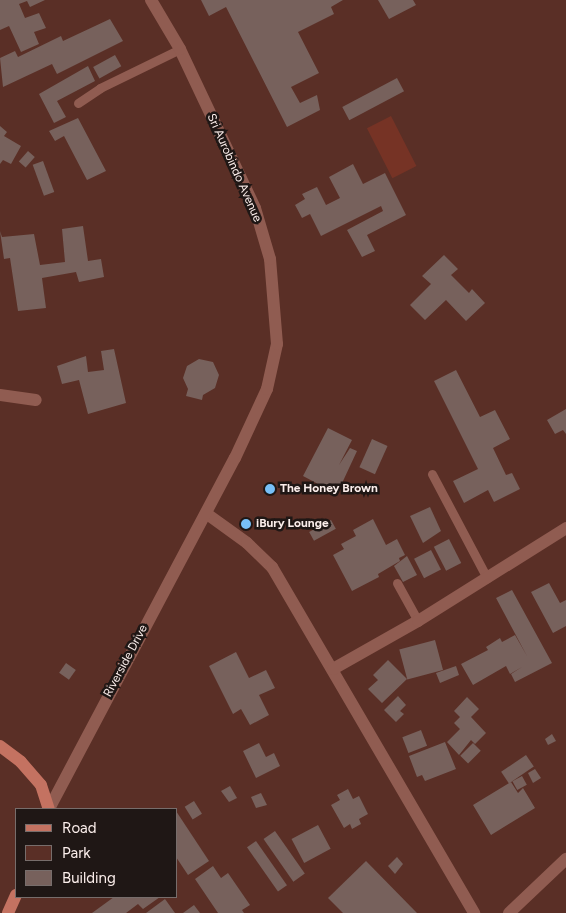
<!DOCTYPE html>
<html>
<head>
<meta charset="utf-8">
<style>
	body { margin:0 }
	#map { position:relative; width:566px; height:913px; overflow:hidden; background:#3f2c27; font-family:Figtree,sans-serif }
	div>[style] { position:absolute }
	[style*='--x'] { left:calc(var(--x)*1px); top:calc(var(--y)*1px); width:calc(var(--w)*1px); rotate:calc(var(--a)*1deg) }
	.green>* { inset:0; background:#5a2f26 }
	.water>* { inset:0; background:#763325; transform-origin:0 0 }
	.building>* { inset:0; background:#77615c; transform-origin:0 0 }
	.lane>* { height:9px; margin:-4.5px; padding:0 4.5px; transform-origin:4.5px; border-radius:4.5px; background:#905c51 }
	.street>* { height:12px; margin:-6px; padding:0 6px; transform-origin:6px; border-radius:6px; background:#905c51 }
	.secondary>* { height:12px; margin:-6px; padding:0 6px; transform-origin:6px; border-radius:6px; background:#c47261 }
	.dots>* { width:14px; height:14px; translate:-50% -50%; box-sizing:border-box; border:2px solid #1f1715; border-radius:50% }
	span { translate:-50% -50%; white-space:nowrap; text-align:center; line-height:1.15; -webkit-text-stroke:5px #1f1715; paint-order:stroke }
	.street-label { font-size:12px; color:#fbeeeb }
	.poi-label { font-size:12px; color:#fbeeeb; font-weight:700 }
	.left { translate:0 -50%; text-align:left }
	.legend { position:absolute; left:15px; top:808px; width:162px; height:90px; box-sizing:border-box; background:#1f1715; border:1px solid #776d6b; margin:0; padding:6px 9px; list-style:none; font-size:15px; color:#fbeeeb }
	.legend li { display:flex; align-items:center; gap:10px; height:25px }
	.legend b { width:25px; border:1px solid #776d6b }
</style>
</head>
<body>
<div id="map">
	<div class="green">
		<i style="clip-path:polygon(evenodd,0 0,566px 0,566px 913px,0 913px,0 0,16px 809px,176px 809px,176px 897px,16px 897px,16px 809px)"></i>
	</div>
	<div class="water">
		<i style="left:391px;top:116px;width:56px;height:27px;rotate:63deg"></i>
	</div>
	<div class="building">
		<i style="clip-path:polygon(0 0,45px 0,30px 7px,27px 1px,19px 4px,25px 18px,39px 13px,46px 28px,34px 32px,39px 44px,21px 52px,9px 26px,0 30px)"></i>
		<i style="clip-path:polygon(201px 0,343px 0,331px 7px,334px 14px,298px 32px,319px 73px,291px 87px,300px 103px,317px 95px,320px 110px,287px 127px,226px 7px,209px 16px)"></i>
		<i style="clip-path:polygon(378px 0,413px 0,416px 5px,389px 19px)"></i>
		<i style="clip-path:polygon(110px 19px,123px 41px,57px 74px,52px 64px,3px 87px,0 58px,15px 51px,18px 57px,61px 36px,63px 41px)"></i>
		<i style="left:115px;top:55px;width:13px;height:25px;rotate:61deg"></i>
		<i style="clip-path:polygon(88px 66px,95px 81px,57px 101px,66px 117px,54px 123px,39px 94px)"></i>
		<i style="left:397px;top:78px;width:15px;height:62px;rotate:62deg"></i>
		<i style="clip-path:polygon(78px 118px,106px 171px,87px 180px,64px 136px,55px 141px,49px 131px)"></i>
		<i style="clip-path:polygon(0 126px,7px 132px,4px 136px,21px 146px,11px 164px,3px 160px,0 164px)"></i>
		<i style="left:28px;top:151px;width:9px;height:14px;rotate:41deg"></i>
		<i style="left:43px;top:161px;width:33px;height:11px;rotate:70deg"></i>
		<i style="clip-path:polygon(353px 164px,363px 184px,385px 173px,406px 215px,367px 235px,375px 251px,362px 257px,347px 230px,383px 211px,381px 206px,321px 236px,310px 214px,302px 218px,295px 205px,305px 199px,302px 194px,317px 187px,326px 205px,340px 198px,329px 177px)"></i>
		<i style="clip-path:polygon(83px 226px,88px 261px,101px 259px,104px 277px,79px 282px,76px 272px,42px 278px,46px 308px,18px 311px,10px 258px,4px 259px,0 231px,2px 237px,34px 234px,40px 265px,65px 262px,62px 229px)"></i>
		<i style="clip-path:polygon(444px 255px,458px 269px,451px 275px,469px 293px,472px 289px,485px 303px,466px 321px,446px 300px,425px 320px,410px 305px,431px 284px,422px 276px)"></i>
		<i style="clip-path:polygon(114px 349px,126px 403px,88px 414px,79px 380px,62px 384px,57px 366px,86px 356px,88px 372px,104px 370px,101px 351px)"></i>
		<i style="clip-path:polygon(199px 359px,213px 362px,219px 375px,215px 388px,203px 395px,202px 400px,186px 396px,188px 389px,183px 378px,187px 366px)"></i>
		<i style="clip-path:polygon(456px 370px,480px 417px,495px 410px,510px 439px,493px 448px,506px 475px,512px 473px,520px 489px,494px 502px,488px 490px,464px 503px,453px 481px,478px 469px,434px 381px)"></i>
		<i style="clip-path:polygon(566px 409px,566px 434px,563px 430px,555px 434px,547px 420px)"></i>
		<i style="clip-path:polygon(328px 428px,352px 440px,339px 465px,350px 448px,357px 451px,337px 494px,303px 476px)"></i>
		<i style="left:372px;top:439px;width:17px;height:31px;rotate:24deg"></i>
		<i style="clip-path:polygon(430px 507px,441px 531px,423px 543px,410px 516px)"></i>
		<i style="clip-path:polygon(373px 519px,386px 545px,397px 539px,405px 555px,399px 558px,400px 561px,378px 574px,379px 577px,352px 591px,333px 555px,344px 549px,341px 544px,356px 536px,353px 530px)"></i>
		<i style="left:331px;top:520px;width:10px;height:25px;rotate:61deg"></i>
		<i style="left:449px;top:539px;width:27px;height:17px;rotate:63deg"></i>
		<i style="left:431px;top:550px;width:22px;height:19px;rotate:63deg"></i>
		<i style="clip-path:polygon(407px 556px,417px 575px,403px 582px,394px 566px)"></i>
		<i style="clip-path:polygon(549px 583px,560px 603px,566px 600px,566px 626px,553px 633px,531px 592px)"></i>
		<i style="clip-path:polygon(512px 590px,552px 663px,515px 682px,511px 674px,522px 667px,510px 674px,506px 666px,473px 685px,461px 664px,488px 650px,486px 647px,500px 638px,502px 642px,515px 635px,527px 656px,496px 598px)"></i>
		<i style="left:435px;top:640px;width:31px;height:37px;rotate:75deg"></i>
		<i style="clip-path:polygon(236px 652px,249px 678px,266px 670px,275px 688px,259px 695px,269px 715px,250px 725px,241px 709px,233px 714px,209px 666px)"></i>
		<i style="clip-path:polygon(388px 660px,407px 679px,382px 703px,368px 689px,378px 680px,373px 675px)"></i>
		<i style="left:66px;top:663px;width:12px;height:12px;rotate:35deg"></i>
		<i style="clip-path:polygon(456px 666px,459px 675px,440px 683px,436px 673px)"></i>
		<i style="clip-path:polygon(398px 696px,406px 705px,400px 711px,404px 714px,396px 722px,384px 710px)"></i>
		<i style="clip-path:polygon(467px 697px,479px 709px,471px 717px,486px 733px,475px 744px,471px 740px,459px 755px,447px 742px,460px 729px,454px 723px,460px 717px,454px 711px)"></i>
		<i style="left:421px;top:730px;width:17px;height:20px;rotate:69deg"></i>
		<i style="clip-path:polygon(552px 734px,556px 741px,548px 745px,545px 739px)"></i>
		<i style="clip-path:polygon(445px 742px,456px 769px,425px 781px,422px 775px,417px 777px,409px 756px)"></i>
		<i style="clip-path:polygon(259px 743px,266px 757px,274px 753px,280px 766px,256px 778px,243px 751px)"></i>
		<i style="left:473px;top:743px;width:11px;height:18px;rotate:45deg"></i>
		<i style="left:526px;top:755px;width:14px;height:30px;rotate:56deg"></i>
		<i style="clip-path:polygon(535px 769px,541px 778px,533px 783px,528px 773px)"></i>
		<i style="left:522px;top:776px;width:10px;height:11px;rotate:61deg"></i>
		<i style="clip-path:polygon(511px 782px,518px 793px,523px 788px,535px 808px,491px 835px,473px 805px)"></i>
		<i style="clip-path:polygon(230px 786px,237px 798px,229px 802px,221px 791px)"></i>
		<i style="clip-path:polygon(348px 789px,353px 799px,359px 796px,368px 814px,359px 819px,361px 824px,352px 829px,350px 824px,344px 828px,331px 805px,340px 800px,337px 795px)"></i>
		<i style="clip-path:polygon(261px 793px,267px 805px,256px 808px,251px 797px)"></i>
		<i style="left:194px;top:801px;width:15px;height:11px;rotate:58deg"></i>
		<i style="clip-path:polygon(176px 811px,209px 861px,188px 875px,176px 857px)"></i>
		<i style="left:318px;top:825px;width:27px;height:30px;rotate:62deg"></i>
		<i style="left:275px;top:831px;width:52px;height:14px;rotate:55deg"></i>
		<i style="left:256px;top:841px;width:54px;height:11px;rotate:55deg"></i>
		<i style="clip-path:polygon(397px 857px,403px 864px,395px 874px,388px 866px)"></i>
		<i style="clip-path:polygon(366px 861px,417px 913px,343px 913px,328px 898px)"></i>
		<i style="clip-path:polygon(213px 866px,221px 878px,228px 873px,250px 905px,242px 910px,244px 913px,218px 913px,195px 879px)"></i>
		<i style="clip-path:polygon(114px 897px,160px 897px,143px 909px,138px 904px,126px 913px,92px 913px)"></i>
		<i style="clip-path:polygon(165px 899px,175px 913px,146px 913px)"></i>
		<i style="clip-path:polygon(194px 905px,200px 913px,183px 913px)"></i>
	</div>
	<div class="lane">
		<i style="--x:78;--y:103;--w:27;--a:-34"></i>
		<i style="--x:100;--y:88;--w:89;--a:-26"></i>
		<i style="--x:432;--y:474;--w:118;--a:62.1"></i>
		<i style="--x:397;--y:583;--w:43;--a:61.1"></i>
	</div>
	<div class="street">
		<i style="--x:0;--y:395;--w:36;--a:8"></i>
		<i style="--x:207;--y:514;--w:49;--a:35.9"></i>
		<i style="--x:247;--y:543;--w:35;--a:44"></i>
		<i style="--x:272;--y:567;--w:401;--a:59.7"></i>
		<i style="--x:333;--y:669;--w:98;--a:-29.5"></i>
		<i style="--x:418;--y:621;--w:175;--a:-32.1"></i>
		<i style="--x:50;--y:807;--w:395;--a:-62.1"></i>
		<i style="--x:235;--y:458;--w:76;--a:-65.1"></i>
		<i style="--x:267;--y:389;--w:46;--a:-77.5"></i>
		<i style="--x:277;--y:344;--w:85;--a:-94.7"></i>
		<i style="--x:270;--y:259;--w:53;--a:-106.4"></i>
		<i style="--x:255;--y:208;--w:176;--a:-115.3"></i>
		<i style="--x:180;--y:49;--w:57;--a:-120.6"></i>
		<i style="--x:509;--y:913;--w:79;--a:-43.5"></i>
	</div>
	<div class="secondary">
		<i style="--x:0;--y:746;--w:26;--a:37"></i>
		<i style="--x:21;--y:762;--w:30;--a:49"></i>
		<i style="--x:41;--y:785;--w:25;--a:72"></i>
		<i style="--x:8;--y:913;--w:20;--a:-66"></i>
	</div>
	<div class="dots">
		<i style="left:270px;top:489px;background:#77bff7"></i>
		<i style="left:246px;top:524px;background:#77bff7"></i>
	</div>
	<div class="street-label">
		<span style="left:234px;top:168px;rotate:66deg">Sri Aurobindo Avenue</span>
		<span style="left:126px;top:661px;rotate:-62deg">Riverside Drive</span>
	</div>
	<div class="poi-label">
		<span class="left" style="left:280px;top:489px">The Honey Brown</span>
		<span class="left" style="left:256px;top:524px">iBury Lounge</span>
	</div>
	<ul class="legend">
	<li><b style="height:6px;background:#c47261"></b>Road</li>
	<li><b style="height:14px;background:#5a2f26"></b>Park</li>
	<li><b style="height:14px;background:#77615c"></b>Building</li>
	</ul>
</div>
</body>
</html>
